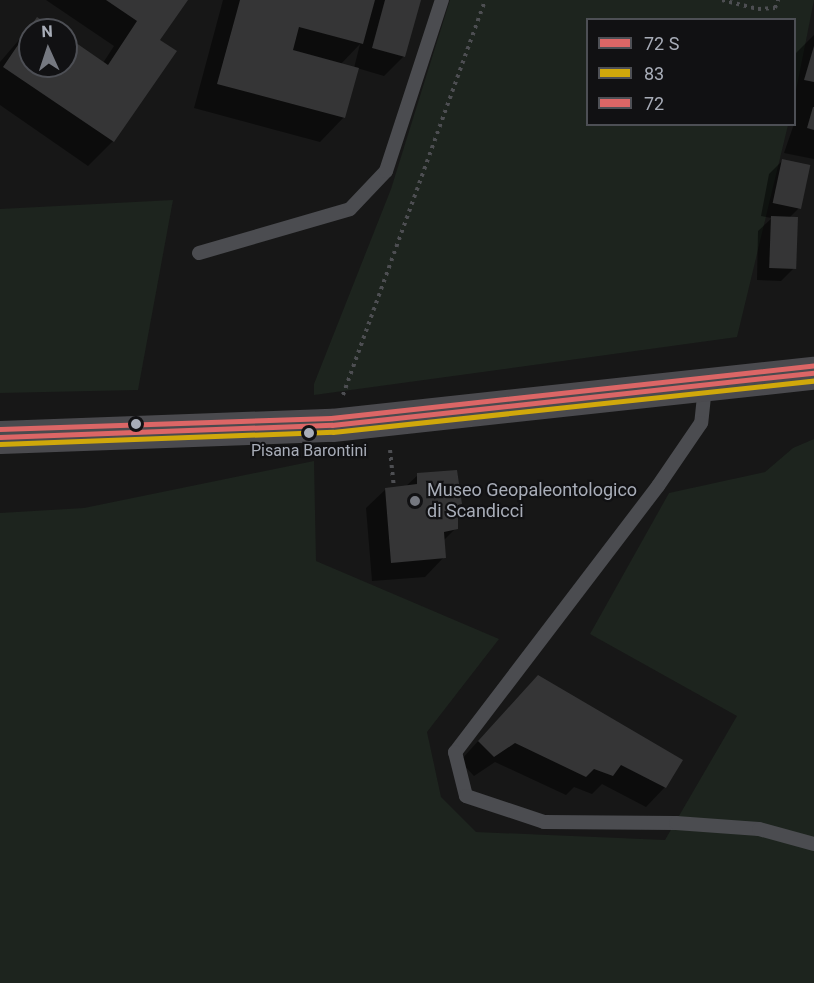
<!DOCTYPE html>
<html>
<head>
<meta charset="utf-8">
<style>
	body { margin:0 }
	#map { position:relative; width:814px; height:983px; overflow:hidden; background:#171717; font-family:Roboto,sans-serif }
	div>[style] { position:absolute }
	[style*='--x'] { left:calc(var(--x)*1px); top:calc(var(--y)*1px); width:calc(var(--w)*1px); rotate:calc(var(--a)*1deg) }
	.green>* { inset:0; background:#1d241e }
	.shadow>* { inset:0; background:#0007 }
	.building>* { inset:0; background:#353536; transform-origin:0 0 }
	.path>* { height:4px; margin-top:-2px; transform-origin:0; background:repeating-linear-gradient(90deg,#4d4e52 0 3px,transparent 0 7.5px) }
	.lane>* { height:14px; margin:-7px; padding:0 7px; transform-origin:7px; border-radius:7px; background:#4b4c50 }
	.secondary>* { height:33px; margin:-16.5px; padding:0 16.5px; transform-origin:16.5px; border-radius:16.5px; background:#4a4a4e }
	.bus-1>* { height:4.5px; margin:-2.25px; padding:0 2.25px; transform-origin:2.25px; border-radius:2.25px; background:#dc6666 }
	.bus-2>* { height:4.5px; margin:-2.25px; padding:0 2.25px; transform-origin:2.25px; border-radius:2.25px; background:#d0a80b }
	.bus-3>* { height:4.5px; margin:-2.25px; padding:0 2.25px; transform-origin:2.25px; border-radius:2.25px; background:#dc6666 }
	.dots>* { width:16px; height:16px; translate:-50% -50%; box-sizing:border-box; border:3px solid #111113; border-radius:50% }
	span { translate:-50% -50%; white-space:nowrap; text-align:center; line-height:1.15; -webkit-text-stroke:4.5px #111113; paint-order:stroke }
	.bus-label { font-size:16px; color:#a8adb8 }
	.poi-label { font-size:18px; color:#a8adb8 }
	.left { translate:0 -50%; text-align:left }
	.legend { position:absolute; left:586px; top:18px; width:210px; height:108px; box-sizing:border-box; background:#111113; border:2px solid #4d4f55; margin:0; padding:8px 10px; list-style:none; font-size:18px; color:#a8adb8 }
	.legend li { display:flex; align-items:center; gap:12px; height:30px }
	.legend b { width:30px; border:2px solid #4d4f55 }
	.north { position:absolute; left:18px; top:18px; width:60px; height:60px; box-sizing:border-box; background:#111113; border:2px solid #4d4f55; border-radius:50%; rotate:357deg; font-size:16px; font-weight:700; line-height:24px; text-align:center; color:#a8adb8 }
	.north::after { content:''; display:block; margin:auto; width:21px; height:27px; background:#757880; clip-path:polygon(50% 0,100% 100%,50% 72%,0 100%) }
</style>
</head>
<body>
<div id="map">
	<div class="green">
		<i style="clip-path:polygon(450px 0,814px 0,795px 96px,794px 20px,588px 20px,588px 124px,788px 125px,737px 337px,314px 395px,314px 384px,391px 189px)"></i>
		<i style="clip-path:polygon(173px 200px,138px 390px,0 393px,0 209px)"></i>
		<i style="clip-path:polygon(814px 439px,814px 983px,0 983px,0 513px,84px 508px,314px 461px,316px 561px,499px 639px,427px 732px,441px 797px,476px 832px,665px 840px,737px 716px,590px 634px,669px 493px,765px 472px,793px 448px)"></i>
	</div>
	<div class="shadow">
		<i style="clip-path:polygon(46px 0,186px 0,158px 40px,174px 51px,113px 141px,88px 166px,0 105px,0 62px,37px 19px,54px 30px,30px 30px,30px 66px,66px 66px,66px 38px,103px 63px,114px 46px)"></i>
		<i style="clip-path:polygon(evenodd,223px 0,419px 0,404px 56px,384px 76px,357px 68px,344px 117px,320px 142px,194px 108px,223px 0,360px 44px,354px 68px,340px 65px,360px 44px)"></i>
		<i style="clip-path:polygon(814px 35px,814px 159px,784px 153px,794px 124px,794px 55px)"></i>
		<i style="clip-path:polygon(782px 161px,799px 208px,788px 219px,794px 268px,781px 281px,757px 280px,758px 231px,772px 218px,761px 216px,769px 174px)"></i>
		<i style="clip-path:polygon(418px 475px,461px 504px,456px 508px,456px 528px,443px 541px,444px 557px,425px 577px,372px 581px,366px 508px,386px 489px,405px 487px)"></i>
		<i style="clip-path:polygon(519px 696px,665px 787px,646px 807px,602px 784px,592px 794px,574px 787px,566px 795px,495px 762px,474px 776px,460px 761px)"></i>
	</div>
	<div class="building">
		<i style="clip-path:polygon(106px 0,188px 0,160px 40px,177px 51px,114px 142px,3px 67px,37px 17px,57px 30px,30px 30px,30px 66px,66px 66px,66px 36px,108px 65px,137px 21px)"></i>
		<i style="clip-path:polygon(240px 0,375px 0,363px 44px,299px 27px,293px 50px,359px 68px,345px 118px,217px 84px)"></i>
		<i style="clip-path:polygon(385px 0,421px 0,405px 57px,372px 48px)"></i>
		<i style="clip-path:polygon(814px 46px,814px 82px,804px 80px)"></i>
		<i style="clip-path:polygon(813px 107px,814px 107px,814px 130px,807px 128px)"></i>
		<i style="left:782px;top:159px;width:29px;height:45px;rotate:12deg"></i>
		<i style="left:771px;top:216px;width:27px;height:52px;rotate:2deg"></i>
		<i style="clip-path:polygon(457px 470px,462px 504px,458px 505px,458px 529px,444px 532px,446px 558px,391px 563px,385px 488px,417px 484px,417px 473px)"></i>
		<i style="clip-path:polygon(538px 675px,683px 760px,666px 788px,621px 765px,613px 776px,594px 769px,586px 777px,515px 743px,494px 757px,478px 741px)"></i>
	</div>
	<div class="path">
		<i style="--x:722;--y:0;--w:37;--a:14"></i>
		<i style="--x:758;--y:9;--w:17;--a:-3"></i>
		<i style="--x:775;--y:8;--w:9;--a:-69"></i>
		<i style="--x:343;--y:395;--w:420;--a:-70.2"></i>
		<i style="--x:390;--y:450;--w:37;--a:84"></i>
	</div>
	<div class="lane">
		<i style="--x:199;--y:253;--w:157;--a:-16.2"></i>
		<i style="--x:350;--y:209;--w:52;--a:-46.5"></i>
		<i style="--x:386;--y:171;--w:180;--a:-71.9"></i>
		<i style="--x:705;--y:387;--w:36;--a:96"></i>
		<i style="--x:701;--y:423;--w:76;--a:124.3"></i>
		<i style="--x:658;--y:486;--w:335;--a:127.3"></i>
		<i style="--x:455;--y:752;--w:45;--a:76"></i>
		<i style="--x:466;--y:796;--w:82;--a:18.4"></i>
		<i style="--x:544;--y:822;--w:132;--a:0.4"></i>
		<i style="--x:676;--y:823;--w:83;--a:4.1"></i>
		<i style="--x:759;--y:829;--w:57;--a:15.3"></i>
	</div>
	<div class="secondary">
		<i style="--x:0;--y:437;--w:332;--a:-2.1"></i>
		<i style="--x:332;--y:425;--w:485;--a:-6.2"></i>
	</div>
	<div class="bus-1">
		<i style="--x:0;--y:437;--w:332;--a:-2.1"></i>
		<i style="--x:332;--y:425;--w:485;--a:-6.2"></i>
	</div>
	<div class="bus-2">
		<i style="--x:0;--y:444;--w:333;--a:-2.1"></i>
		<i style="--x:333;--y:432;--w:484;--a:-6.1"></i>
	</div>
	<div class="bus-3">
		<i style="--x:0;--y:429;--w:331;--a:-1.9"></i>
		<i style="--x:331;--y:418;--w:485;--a:-6.2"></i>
	</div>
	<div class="dots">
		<i style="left:136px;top:424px;background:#a8adb8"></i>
		<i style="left:309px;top:433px;background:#a8adb8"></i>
		<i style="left:415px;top:501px;background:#757880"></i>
	</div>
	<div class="bus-label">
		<span style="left:309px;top:451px">Pisana Barontini</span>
	</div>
	<div class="poi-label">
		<span class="left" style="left:427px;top:501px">Museo Geopaleontologico<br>di Scandicci</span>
	</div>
	<ul class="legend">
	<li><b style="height:8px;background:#dc6666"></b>72 S</li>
	<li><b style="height:8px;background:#d0a80b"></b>83</li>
	<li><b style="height:8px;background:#dc6666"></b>72</li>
	</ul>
	<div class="north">N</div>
</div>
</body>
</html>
